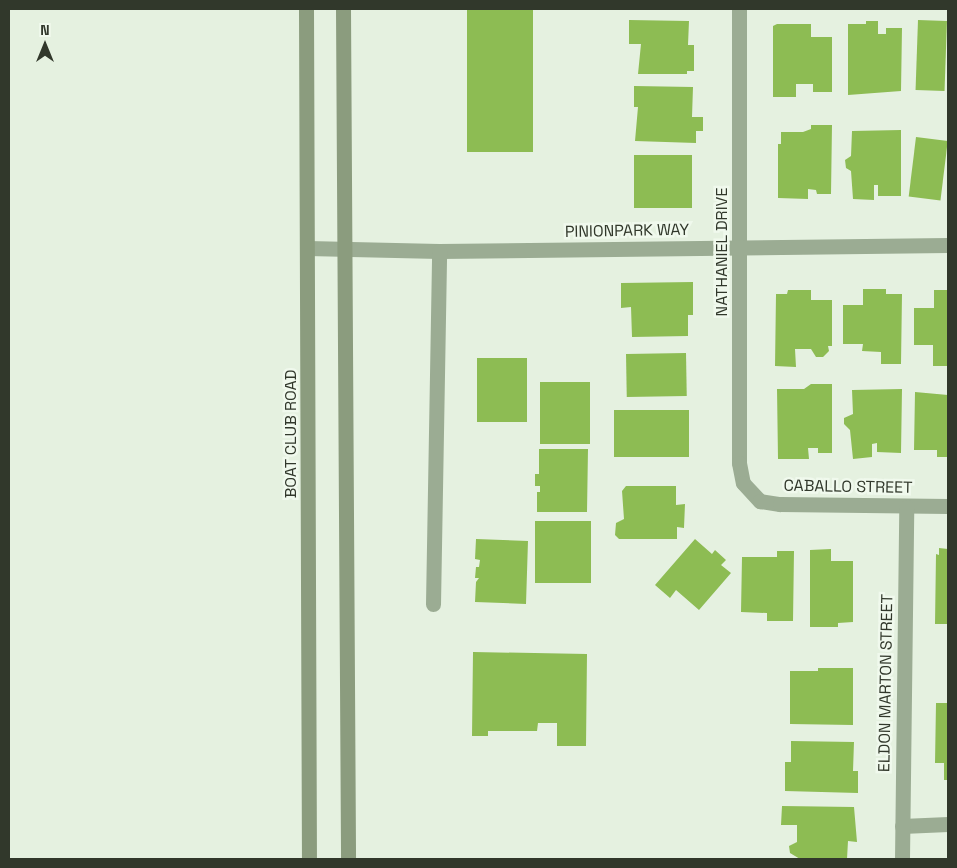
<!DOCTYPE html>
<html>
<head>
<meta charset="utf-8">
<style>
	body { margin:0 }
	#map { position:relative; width:957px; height:868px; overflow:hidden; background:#e5f1e0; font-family:"Space Grotesk",sans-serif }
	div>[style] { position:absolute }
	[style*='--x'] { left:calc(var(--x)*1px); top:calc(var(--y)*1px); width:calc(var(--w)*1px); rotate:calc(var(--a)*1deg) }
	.building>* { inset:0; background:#8dbc53; transform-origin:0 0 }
	.street>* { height:15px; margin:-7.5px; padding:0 7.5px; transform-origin:7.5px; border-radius:7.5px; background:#9bac93 }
	.secondary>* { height:15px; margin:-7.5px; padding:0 7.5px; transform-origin:7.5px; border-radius:7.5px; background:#8b9c7e }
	span { translate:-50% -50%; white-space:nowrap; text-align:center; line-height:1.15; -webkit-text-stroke:5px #f0f9ed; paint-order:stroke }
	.street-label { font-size:16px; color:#31382b }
	.frame { position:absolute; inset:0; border:10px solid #31382b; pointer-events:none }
	.north { position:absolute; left:20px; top:20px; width:50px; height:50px; -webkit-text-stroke:4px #f0f9ed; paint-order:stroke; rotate:0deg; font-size:14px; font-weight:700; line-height:20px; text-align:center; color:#31382b }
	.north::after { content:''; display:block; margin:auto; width:18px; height:22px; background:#31382b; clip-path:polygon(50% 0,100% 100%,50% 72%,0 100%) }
</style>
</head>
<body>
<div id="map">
	<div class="building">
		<i style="left:467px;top:9px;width:66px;height:143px"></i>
		<i style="clip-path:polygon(629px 20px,689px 21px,688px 45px,694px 45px,694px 71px,687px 71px,687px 74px,638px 74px,641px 44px,629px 44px)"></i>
		<i style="left:918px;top:20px;width:29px;height:70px;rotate:2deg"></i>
		<i style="clip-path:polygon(866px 21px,878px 21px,878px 34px,886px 34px,886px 28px,902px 28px,901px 91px,848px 95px,848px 24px,866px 24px)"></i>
		<i style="clip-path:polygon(777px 24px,811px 24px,811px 37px,832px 37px,832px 92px,813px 92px,813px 84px,796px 84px,796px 97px,773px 97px,773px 26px)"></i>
		<i style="clip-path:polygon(634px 86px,693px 87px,692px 117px,703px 117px,703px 131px,696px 131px,696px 143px,635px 141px,638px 107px,634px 107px)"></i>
		<i style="clip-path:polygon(811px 125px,832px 125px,831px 194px,817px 194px,816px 190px,808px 189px,808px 199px,778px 198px,778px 144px,781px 144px,781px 132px,803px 132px,811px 129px)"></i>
		<i style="clip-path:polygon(901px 130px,901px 196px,878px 196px,878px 185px,874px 185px,874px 200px,853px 199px,851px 171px,846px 168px,845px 160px,851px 156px,852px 131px)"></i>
		<i style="left:916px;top:137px;width:32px;height:60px;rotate:7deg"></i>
		<i style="left:634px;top:155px;width:58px;height:53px"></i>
		<i style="clip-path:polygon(693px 282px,693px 315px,688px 315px,688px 336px,632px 337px,631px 307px,621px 308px,621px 283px)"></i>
		<i style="clip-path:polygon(863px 289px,886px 289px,886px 294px,902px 294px,901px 364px,881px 364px,881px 352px,862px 351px,863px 344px,843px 344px,843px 305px,863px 305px)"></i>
		<i style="clip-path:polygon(788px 290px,811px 290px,811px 300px,832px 300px,832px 346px,828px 346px,829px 351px,823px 357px,816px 357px,811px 349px,795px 349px,796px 367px,775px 366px,776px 294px,787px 294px)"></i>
		<i style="clip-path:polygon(934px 290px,948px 290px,948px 366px,933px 366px,933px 345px,914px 345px,914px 308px,934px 308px)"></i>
		<i style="left:686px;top:353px;width:43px;height:60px;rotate:89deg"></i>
		<i style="left:477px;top:358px;width:50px;height:64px"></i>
		<i style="left:540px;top:382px;width:50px;height:62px"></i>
		<i style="clip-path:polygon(811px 384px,832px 384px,832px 453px,818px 453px,818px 448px,808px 448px,809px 459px,778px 459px,777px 389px,804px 389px)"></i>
		<i style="clip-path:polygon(902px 389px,901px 453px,877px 452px,877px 443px,872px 444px,872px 457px,853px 459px,850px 430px,844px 424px,844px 418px,853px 414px,852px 390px)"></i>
		<i style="clip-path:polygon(915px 392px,948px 395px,948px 457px,937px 457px,937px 450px,914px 450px)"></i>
		<i style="left:614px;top:410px;width:75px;height:47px"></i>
		<i style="clip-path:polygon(539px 449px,588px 449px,587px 512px,537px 512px,537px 492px,540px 492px,540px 486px,535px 486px,535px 474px,539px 474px)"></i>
		<i style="clip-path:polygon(626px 486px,676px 486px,676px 505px,685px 504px,684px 528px,677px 527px,677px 539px,619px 539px,615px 535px,616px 523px,624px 519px,622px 491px)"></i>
		<i style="left:535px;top:521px;width:56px;height:62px"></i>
		<i style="clip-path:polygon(476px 539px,528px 541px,526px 604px,475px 602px,476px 582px,479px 578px,475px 578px,476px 567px,479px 567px,480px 560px,475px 559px)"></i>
		<i style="clip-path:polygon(695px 539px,712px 554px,715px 550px,726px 560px,721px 565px,731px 573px,699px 610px,676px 590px,670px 598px,655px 585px)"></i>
		<i style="clip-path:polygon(939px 548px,948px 549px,948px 624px,935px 624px,936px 554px,939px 555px)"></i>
		<i style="clip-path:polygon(831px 549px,831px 561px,853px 561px,853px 622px,838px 623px,838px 627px,810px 627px,810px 550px)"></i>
		<i style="clip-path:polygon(777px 551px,794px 551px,793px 621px,767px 621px,767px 613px,741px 612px,742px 557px,777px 557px)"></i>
		<i style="clip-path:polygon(473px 652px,587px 654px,586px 746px,557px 746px,557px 723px,538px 723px,537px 731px,488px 731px,488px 736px,472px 736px)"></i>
		<i style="clip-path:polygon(818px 668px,853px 668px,853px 725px,790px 724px,790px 671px,818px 671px)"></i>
		<i style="clip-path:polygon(936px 703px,948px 703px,948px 780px,944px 780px,944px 763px,935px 763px)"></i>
		<i style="clip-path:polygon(791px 741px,854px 742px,853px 771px,858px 771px,858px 793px,785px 791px,785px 762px,791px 762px)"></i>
		<i style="clip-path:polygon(782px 806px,854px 807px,857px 842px,848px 841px,847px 859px,800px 859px,790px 853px,789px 846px,797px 842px,797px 825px,781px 825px)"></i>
	</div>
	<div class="street">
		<i style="--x:739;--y:9;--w:454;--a:90"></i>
		<i style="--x:739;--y:463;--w:20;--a:79"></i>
		<i style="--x:743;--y:483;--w:25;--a:47"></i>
		<i style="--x:760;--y:501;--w:20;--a:9"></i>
		<i style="--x:780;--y:504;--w:168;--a:0.7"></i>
		<i style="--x:307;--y:248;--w:132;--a:1.3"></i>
		<i style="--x:439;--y:251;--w:509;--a:-0.68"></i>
		<i style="--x:433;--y:604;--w:353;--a:-89"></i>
		<i style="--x:902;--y:826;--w:46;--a:-2.5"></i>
		<i style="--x:902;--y:859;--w:352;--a:-89.3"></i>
	</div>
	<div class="secondary">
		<i style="--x:306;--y:9;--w:850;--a:89.8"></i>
		<i style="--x:343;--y:9;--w:850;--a:89.66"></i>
	</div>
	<div class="street-label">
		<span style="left:627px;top:231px;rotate:-1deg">PINIONPARK WAY</span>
		<span style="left:722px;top:252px;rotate:-90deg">NATHANIEL DRIVE</span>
		<span style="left:291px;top:434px;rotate:-90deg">BOAT CLUB ROAD</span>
		<span style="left:848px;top:487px;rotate:1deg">CABALLO STREET</span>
		<span style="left:886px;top:683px;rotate:-89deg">ELDON MARTON STREET</span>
	</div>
	<div class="frame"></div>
	<div class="north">N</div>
</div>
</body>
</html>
